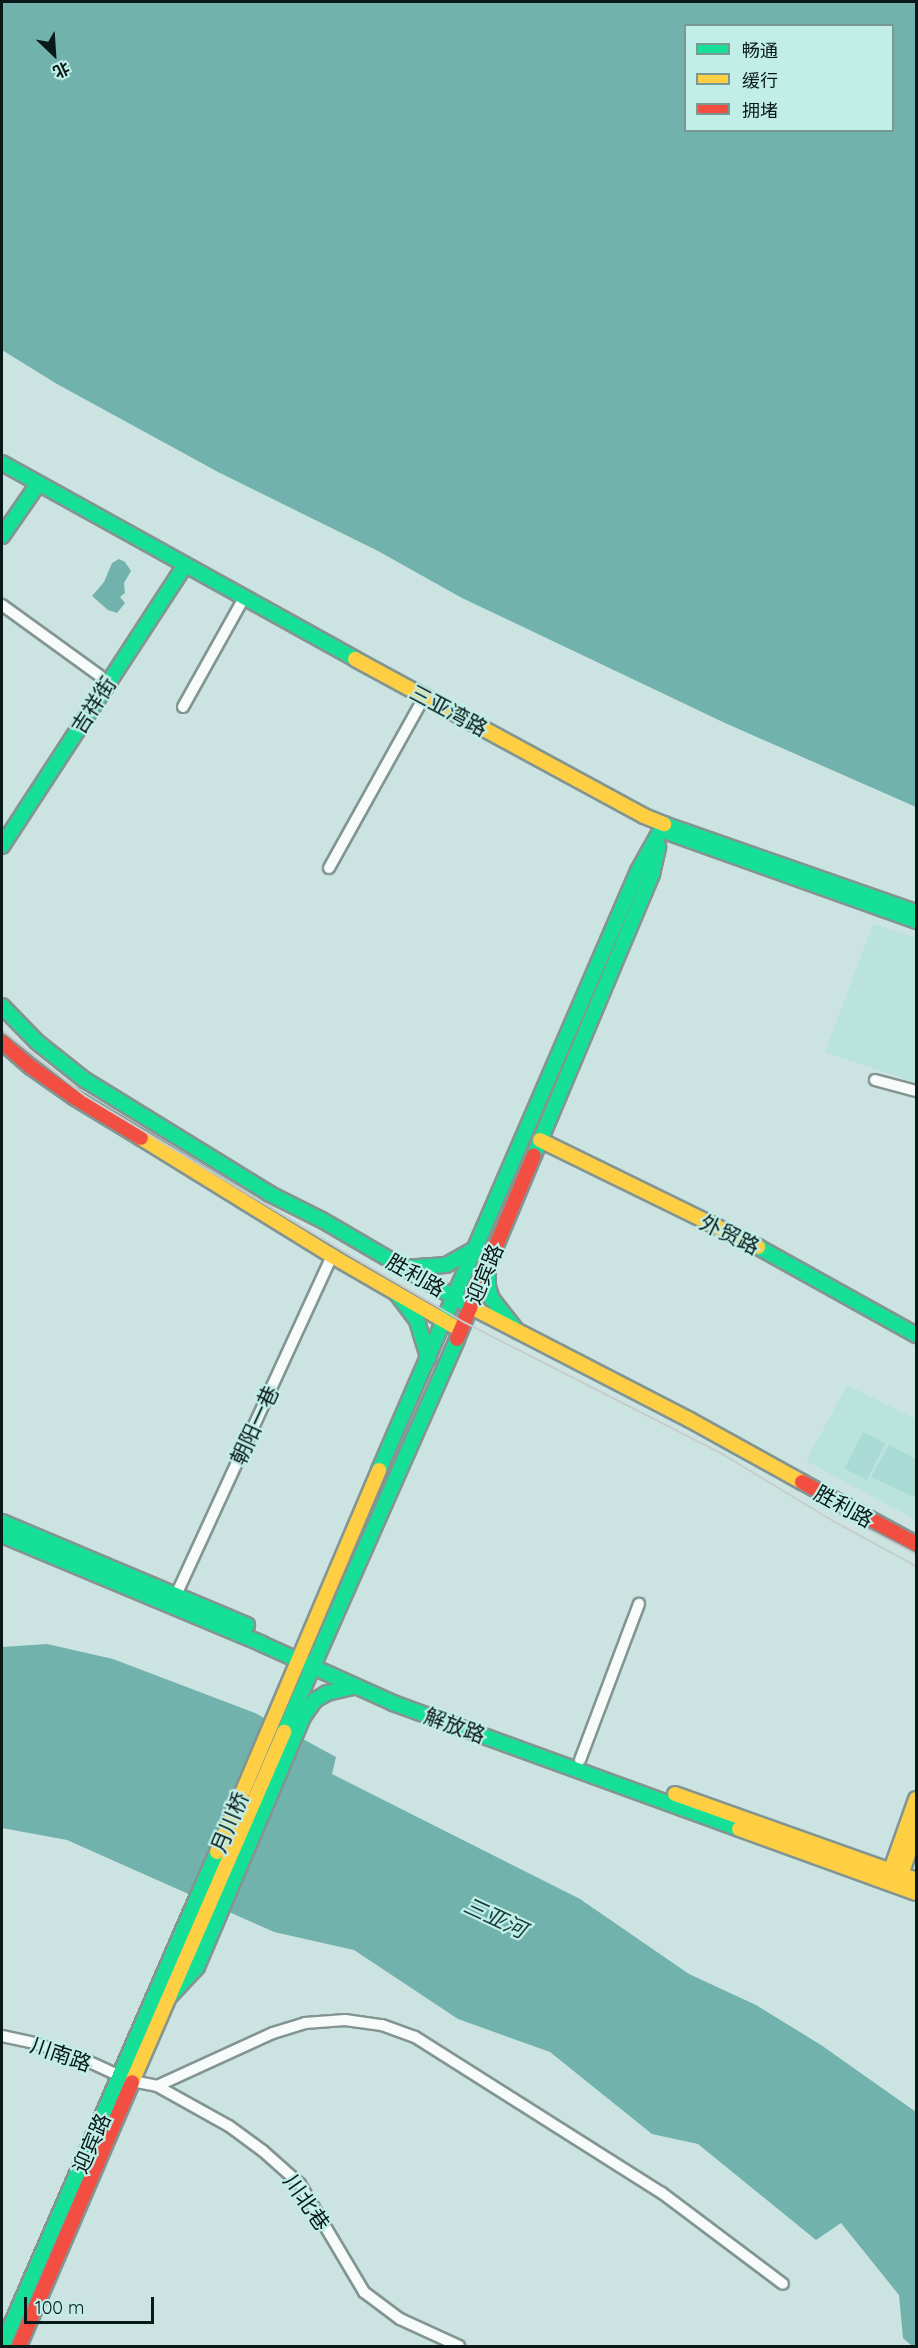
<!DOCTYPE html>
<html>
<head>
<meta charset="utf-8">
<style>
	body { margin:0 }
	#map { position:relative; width:918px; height:2348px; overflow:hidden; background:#cce4e1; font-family:Quicksand,"Noto Sans SC",sans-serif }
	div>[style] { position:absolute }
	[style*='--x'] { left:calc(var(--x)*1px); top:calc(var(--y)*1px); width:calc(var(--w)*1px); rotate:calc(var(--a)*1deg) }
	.built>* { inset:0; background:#bbe3de }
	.green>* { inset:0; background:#a9dad3; transform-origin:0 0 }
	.water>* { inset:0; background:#72b2ac }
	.roads { filter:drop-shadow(2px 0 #839593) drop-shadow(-2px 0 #839593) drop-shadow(0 2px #839593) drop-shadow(0 -2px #839593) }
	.street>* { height:10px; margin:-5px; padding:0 5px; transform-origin:5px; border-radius:5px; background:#f7fbfa }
	.fast>* { height:14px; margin:-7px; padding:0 7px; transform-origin:7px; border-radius:7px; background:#16e098 }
	.slow>* { height:14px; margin:-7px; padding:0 7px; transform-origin:7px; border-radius:7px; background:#ffcf43 }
	.jam>* { height:14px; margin:-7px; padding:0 7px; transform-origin:7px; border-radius:7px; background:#f24e42 }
	.tram>* { height:1.5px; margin:-0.75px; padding:0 0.75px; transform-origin:0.75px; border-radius:0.75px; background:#c6cdcc }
	span { translate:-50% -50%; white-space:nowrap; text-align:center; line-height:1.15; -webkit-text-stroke:4.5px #c2eee8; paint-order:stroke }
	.street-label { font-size:21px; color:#091917 }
	.water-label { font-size:22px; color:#1a413d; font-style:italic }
	.frame { position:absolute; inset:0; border:3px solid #091917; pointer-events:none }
	.legend { position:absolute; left:684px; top:24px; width:210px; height:108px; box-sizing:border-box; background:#c2eee8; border:2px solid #789994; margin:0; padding:8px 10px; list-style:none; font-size:18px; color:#091917 }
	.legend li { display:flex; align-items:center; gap:12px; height:30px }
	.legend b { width:30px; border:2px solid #789994 }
	.north { position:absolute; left:24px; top:24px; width:60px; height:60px; -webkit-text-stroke:4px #c2eee8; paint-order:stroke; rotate:155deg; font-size:16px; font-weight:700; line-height:24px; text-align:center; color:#091917 }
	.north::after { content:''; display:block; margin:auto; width:21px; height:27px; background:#091917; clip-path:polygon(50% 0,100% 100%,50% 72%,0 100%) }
	.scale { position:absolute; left:24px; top:2297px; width:130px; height:27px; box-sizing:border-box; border:3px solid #091917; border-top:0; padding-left:8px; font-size:18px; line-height:21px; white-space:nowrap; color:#091917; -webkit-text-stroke:4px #c2eee8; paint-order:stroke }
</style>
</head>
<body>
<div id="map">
	<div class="built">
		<i style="clip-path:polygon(873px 924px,916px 938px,916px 1083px,825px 1052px)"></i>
		<i style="clip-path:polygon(847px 1385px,916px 1419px,916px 1520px,806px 1461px)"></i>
	</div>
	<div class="green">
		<i style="left:863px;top:1432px;width:25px;height:41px;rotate:27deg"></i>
		<i style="clip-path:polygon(889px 1445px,916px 1459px,916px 1498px,871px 1477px)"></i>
	</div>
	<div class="water">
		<i style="clip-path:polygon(evenodd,2px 2px,916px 2px,916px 807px,725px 723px,462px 598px,378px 551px,218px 472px,57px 384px,2px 350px,2px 2px,686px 26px,892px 26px,892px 130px,686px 130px,686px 26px)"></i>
		<i style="clip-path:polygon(119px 559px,125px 562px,131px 571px,124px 583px,125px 593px,120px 597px,125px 603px,117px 613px,108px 610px,92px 596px,104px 582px,112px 563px)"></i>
		<i style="clip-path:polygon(47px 1644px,113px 1659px,255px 1713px,336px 1757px,332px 1774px,580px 1899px,689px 1974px,756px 2005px,821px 2045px,916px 2112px,916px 2346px,912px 2346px,903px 2338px,899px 2295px,841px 2223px,816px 2240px,698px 2144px,652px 2134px,550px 2052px,458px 2019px,354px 1950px,274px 1932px,67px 1840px,2px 1828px,2px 1647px)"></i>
	</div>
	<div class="roads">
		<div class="street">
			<i style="--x:2;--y:605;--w:121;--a:35.9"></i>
			<i style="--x:183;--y:707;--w:125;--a:-60.8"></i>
			<i style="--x:329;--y:868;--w:196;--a:-60.9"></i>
			<i style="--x:875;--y:1080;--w:42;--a:15"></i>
			<i style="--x:176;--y:1595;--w:373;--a:-65.3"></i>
			<i style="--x:580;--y:1760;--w:167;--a:-69.3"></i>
			<i style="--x:2;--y:2036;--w:34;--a:12"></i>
			<i style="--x:35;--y:2043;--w:51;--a:18.4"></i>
			<i style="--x:83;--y:2059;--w:41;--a:24.7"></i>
			<i style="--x:132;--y:2081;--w:25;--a:11"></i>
			<i style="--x:157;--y:2086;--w:82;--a:29.1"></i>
			<i style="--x:229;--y:2126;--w:42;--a:36.3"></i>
			<i style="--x:263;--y:2151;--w:50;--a:41.7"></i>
			<i style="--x:300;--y:2184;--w:126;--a:59.3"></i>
			<i style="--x:364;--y:2292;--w:45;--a:36.9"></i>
			<i style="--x:400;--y:2319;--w:65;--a:24.6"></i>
			<i style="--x:157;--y:2086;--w:128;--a:-24.6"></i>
			<i style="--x:273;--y:2033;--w:34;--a:-17"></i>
			<i style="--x:305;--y:2023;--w:40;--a:-4.3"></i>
			<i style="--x:345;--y:2020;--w:37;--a:8"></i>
			<i style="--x:382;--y:2025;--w:35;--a:20"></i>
			<i style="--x:415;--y:2037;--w:292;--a:32.3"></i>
			<i style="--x:662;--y:2193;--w:151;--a:36.9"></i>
		</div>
		<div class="fast">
			<i style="--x:2;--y:463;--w:404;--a:29"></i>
			<i style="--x:2;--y:536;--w:63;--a:-55.3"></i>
			<i style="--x:2;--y:846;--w:335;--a:-56.9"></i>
			<i style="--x:916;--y:912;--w:267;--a:-160.8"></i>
			<i style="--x:664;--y:824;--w:7;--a:117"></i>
			<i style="--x:661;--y:830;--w:271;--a:19.6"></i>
			<i style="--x:2;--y:1006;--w:50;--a:45.8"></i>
			<i style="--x:37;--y:1042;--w:61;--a:38.4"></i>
			<i style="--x:85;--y:1080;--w:217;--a:31.6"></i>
			<i style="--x:270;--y:1194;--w:58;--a:26.6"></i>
			<i style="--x:322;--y:1220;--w:173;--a:30.3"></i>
			<i style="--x:534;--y:1155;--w:305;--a:-67.2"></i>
			<i style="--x:652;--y:874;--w:28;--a:-77"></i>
			<i style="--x:758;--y:1247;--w:181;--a:29.1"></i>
			<i style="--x:488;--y:1266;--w:21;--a:90"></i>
			<i style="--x:488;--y:1287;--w:13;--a:72"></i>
			<i style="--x:492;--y:1299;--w:41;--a:52"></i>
			<i style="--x:403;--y:1268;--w:43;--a:-4"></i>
			<i style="--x:446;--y:1265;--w:31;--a:-29"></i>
			<i style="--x:397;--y:1294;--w:34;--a:53"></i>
			<i style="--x:417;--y:1321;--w:39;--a:73"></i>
			<i style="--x:379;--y:1470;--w:653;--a:-66.62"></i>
			<i style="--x:638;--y:871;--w:47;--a:-60.7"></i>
			<i style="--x:2;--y:1522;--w:266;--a:22.8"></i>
			<i style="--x:2;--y:1535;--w:282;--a:22.7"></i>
			<i style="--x:262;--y:1644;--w:144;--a:24.2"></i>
			<i style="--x:393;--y:1703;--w:368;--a:20"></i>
			<i style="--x:284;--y:1732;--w:429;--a:-66.2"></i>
			<i style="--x:170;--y:1996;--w:40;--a:-47"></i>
			<i style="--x:197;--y:1967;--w:272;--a:-67"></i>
			<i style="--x:303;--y:1717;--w:21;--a:-55"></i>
			<i style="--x:315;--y:1700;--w:14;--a:-30"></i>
			<i style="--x:327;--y:1693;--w:28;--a:-13"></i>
			<i style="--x:2;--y:2346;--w:539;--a:-66.48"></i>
		</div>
		<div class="slow">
			<i style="--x:355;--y:659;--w:329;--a:28.5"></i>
			<i style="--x:644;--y:816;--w:22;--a:22"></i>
			<i style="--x:141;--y:1138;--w:225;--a:31.7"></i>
			<i style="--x:332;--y:1256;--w:140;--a:30"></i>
			<i style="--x:540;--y:1140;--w:243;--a:26.1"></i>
			<i style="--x:471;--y:1307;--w:246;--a:27.3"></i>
			<i style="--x:690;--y:1420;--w:128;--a:29"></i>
			<i style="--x:675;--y:1794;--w:256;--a:19.6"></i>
			<i style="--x:739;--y:1829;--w:188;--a:19.9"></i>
			<i style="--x:217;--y:1852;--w:415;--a:-67"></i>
			<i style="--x:900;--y:1878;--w:50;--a:-71.2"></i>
			<i style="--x:887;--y:1881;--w:87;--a:-70.5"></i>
			<i style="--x:132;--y:2082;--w:382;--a:-66.5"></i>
		</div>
		<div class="jam">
			<i style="--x:2;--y:1042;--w:38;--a:41"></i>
			<i style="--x:31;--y:1067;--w:54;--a:35.2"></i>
			<i style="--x:75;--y:1098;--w:77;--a:31.2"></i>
			<i style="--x:457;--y:1339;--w:199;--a:-67.3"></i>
			<i style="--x:802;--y:1482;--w:130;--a:28.5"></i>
			<i style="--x:19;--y:2346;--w:287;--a:-66.8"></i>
		</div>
	</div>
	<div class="tram">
		<i style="--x:2;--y:1030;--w:107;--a:38.2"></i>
		<i style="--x:86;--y:1096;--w:323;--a:31.1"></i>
		<i style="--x:363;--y:1263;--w:117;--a:30.3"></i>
		<i style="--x:464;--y:1322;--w:288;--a:27"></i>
		<i style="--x:721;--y:1453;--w:133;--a:31.2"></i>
		<i style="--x:835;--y:1522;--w:92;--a:28.5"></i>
		<i style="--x:835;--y:1512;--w:91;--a:27.4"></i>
	</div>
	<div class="street-label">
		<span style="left:93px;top:705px;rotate:-57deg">吉祥街</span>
		<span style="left:449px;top:710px;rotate:28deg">三亚湾路</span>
		<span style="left:730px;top:1234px;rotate:26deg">外贸路</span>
		<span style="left:484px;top:1274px;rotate:-67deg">迎宾路</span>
		<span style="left:416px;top:1275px;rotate:30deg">胜利路</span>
		<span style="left:254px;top:1425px;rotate:-65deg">朝阳一巷</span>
		<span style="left:844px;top:1506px;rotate:29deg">胜利路</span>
		<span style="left:455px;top:1725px;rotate:20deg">解放路</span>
		<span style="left:229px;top:1822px;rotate:-67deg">月川桥</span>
		<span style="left:61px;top:2054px;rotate:19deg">川南路</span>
		<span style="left:91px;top:2143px;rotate:-66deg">迎宾路</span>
		<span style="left:307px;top:2202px;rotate:55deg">川北巷</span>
	</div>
	<div class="water-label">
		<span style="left:495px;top:1918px;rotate:25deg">三亚河</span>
	</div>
	<div class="frame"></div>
	<ul class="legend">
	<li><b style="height:8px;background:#16e098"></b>畅通</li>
	<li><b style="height:8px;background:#ffcf43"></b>缓行</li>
	<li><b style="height:8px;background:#f24e42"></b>拥堵</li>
	</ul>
	<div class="north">北</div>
	<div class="scale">100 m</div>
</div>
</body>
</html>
